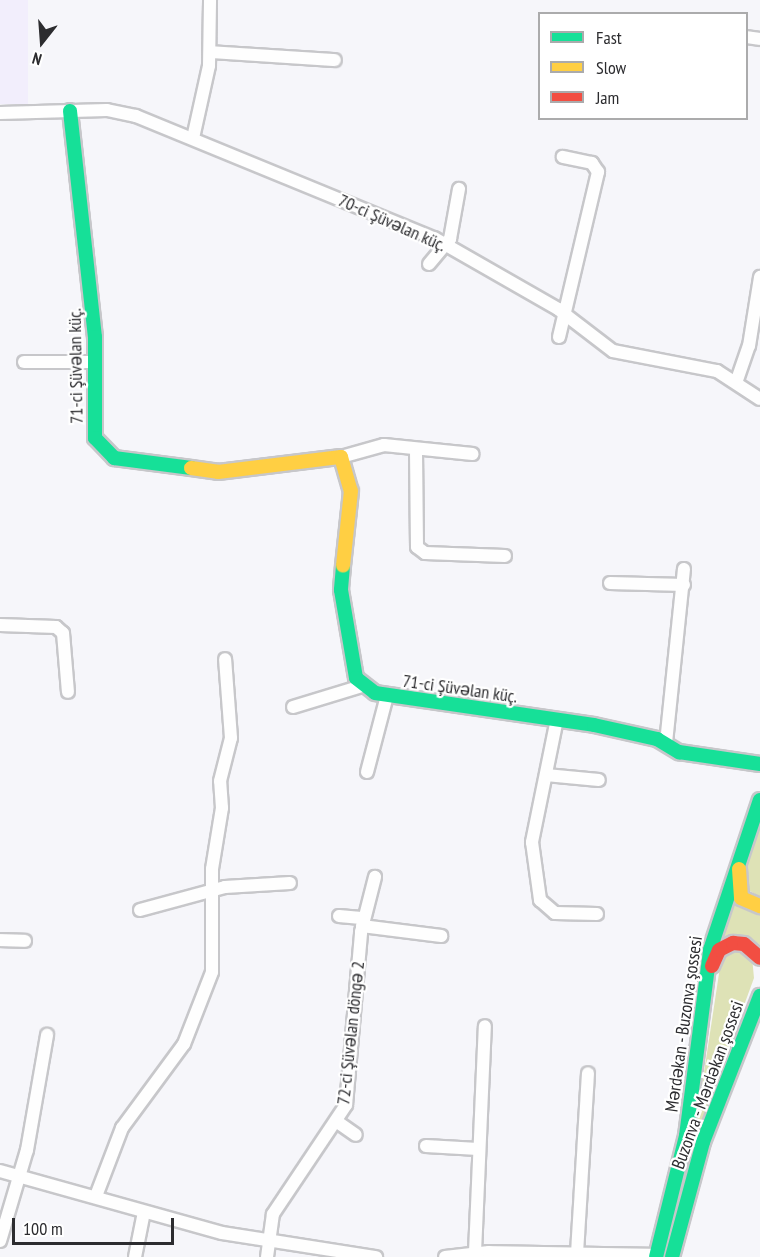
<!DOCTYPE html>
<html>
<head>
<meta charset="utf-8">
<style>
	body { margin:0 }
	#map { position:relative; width:760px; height:1257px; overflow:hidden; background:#f6f6fa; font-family:"PT Sans Narrow",sans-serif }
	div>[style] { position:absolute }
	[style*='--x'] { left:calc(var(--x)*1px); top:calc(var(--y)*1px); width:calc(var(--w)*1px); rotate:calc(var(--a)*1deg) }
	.industrial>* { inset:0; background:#f2eefc; transform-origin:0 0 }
	.green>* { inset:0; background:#dee2b6 }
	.roads { filter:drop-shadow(2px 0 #c7c7ca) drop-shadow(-2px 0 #c7c7ca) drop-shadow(0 2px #c7c7ca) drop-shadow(0 -2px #c7c7ca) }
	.street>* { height:12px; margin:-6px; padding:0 6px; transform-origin:6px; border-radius:6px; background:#fefefe }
	.fast>* { height:14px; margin:-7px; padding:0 7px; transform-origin:7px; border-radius:7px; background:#16e098 }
	.slow>* { height:14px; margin:-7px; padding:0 7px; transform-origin:7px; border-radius:7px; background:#ffcf43 }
	.jam>* { height:14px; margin:-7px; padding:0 7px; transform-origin:7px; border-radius:7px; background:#f24e42 }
	span { translate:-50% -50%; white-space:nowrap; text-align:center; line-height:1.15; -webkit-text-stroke:4.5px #fff; paint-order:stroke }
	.street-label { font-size:18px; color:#2c2c2f }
	.legend { position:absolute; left:538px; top:12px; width:210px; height:108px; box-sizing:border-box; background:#fff; border:2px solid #ababac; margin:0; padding:8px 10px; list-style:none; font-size:18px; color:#2c2c2f }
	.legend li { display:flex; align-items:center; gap:12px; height:30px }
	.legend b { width:30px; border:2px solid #ababac }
	.north { position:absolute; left:12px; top:12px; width:60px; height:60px; -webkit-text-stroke:4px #fff; paint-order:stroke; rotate:197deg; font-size:16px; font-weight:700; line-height:24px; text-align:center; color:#2c2c2f }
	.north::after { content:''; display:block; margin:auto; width:21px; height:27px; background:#2c2c2f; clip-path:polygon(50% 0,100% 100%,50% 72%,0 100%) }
	.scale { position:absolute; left:12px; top:1218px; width:162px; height:27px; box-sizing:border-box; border:3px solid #2c2c2f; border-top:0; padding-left:8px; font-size:18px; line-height:21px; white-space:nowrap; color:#2c2c2f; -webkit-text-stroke:4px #fff; paint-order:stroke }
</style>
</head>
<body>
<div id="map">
	<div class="industrial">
		<i style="left:0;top:0;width:28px;height:104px"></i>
	</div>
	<div class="green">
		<i style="clip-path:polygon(760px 826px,760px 897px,745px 888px,743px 870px)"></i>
		<i style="clip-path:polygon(733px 892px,760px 912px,760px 945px,751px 938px,719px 941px)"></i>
		<i style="clip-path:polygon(738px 951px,752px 957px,754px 978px,693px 1145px,720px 967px,724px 957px)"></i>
	</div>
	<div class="roads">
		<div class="street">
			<i style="--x:746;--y:37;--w:14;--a:8"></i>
			<i style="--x:210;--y:52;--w:125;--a:3.7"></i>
			<i style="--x:0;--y:113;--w:107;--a:-1.6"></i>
			<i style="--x:107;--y:110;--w:30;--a:12"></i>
			<i style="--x:136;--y:116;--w:322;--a:22.3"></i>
			<i style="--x:434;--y:238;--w:143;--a:29.8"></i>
			<i style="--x:558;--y:309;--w:69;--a:37.4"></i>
			<i style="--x:613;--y:351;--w:106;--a:10.9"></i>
			<i style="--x:717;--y:371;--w:51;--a:33.1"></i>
			<i style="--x:193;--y:138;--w:74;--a:-77.5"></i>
			<i style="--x:209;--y:66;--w:66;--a:-89.1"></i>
			<i style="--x:429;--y:264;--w:33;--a:-50"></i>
			<i style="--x:450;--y:239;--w:51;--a:-79.8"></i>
			<i style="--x:559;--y:337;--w:170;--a:-76.7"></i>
			<i style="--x:598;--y:172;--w:11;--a:-124"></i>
			<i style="--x:592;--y:163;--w:30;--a:-168"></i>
			<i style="--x:24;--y:362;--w:72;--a:0"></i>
			<i style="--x:737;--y:380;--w:36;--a:-71"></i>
			<i style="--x:749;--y:346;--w:70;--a:-80.9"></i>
			<i style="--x:416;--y:451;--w:96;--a:89.4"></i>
			<i style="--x:417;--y:547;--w:10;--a:37"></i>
			<i style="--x:425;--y:553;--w:80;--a:2.1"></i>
			<i style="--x:341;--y:457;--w:45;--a:-15.6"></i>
			<i style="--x:384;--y:445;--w:89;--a:5.8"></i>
			<i style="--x:610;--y:583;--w:74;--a:1.5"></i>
			<i style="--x:0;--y:625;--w:56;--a:2"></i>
			<i style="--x:56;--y:627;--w:9;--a:41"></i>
			<i style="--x:63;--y:633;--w:59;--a:85.2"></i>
			<i style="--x:293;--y:707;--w:72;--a:-16.9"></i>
			<i style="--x:557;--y:719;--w:126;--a:101.5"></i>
			<i style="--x:532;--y:842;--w:59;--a:82.1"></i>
			<i style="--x:540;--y:900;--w:20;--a:41"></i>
			<i style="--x:555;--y:913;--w:42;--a:1.4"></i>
			<i style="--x:666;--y:743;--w:175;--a:-84.1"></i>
			<i style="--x:367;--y:772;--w:79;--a:-75.3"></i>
			<i style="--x:546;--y:775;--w:53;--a:5.4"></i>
			<i style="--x:140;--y:910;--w:88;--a:-15.1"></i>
			<i style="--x:225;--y:887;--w:65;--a:-3.5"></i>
			<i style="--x:339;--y:916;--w:25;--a:5"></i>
			<i style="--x:362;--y:926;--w:80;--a:7.2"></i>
			<i style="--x:0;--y:940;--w:25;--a:2"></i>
			<i style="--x:336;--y:1121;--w:24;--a:35"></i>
			<i style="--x:426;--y:1146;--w:52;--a:3.3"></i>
			<i style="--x:0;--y:1171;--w:230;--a:15.6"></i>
			<i style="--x:222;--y:1233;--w:156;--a:8.9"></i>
			<i style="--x:96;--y:1196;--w:73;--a:-69.1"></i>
			<i style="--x:122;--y:1128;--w:104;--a:-53.6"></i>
			<i style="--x:184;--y:1044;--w:77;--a:-68.7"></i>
			<i style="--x:212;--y:972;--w:103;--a:-90"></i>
			<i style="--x:212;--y:869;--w:62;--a:-80.7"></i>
			<i style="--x:222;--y:808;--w:27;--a:-94"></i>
			<i style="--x:220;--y:781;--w:44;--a:-75.7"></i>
			<i style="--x:231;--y:738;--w:79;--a:-94.3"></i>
			<i style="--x:0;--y:1241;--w:95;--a:-73.5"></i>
			<i style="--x:27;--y:1150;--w:117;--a:-80.1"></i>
			<i style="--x:475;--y:1252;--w:226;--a:-87.5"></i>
			<i style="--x:577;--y:1253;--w:180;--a:-86.5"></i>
			<i style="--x:135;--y:1257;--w:46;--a:-78.7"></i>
			<i style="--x:267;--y:1257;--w:43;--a:-82.1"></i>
			<i style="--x:273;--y:1214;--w:131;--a:-56.2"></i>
			<i style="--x:346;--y:1105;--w:174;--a:-85"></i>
			<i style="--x:361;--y:932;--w:57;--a:-75.7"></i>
			<i style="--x:445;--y:1257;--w:44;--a:-6.5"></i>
			<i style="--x:489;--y:1252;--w:168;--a:1"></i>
		</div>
		<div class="fast">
			<i style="--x:70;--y:111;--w:227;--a:83.7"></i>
			<i style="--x:95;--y:337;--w:101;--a:90"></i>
			<i style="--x:95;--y:438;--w:28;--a:46"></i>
			<i style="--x:114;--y:458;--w:78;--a:7.4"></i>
			<i style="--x:343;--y:566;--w:24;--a:95"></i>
			<i style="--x:341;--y:590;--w:89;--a:80.3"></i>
			<i style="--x:356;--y:678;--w:24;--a:38"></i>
			<i style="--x:375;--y:693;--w:221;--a:8.3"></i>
			<i style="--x:594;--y:725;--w:65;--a:12.5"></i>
			<i style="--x:657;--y:739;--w:26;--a:31"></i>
			<i style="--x:679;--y:752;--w:82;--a:8.4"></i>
			<i style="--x:656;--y:1257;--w:125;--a:-76.1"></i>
			<i style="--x:686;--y:1136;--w:188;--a:-82.6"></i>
			<i style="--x:710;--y:950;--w:158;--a:-71.6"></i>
			<i style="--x:672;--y:1257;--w:119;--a:-74.9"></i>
			<i style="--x:703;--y:1142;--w:157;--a:-68.7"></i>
		</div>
		<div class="slow">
			<i style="--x:191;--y:468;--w:27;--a:8"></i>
			<i style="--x:218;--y:472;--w:124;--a:-7"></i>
			<i style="--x:341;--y:457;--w:35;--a:74"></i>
			<i style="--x:351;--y:491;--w:75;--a:96.1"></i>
			<i style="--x:739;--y:869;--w:29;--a:86"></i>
			<i style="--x:741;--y:898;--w:21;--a:23"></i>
		</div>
		<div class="jam">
			<i style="--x:712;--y:966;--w:17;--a:-66"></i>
			<i style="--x:719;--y:950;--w:16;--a:-27"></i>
			<i style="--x:733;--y:943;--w:11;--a:5"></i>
			<i style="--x:744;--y:944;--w:21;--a:41"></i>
		</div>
	</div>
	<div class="street-label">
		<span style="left:392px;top:223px;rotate:24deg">70-ci Şüvəlan küç.</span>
		<span style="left:76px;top:366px;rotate:-91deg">71-ci Şüvəlan küç.</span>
		<span style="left:460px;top:689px;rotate:8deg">71-ci Şüvəlan küç.</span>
		<span style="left:684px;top:1024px;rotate:-82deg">Mərdəkan - Buzonva şossesi</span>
		<span style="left:351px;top:1033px;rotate:-84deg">72-ci Şüvəlan döngə 2</span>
		<span style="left:708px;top:1085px;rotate:-70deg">Buzonva - Mərdəkan şossesi</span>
	</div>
	<ul class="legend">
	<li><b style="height:8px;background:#16e098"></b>Fast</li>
	<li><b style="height:8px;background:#ffcf43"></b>Slow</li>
	<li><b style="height:8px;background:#f24e42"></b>Jam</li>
	</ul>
	<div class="north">N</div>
	<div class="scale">100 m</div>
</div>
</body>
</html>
